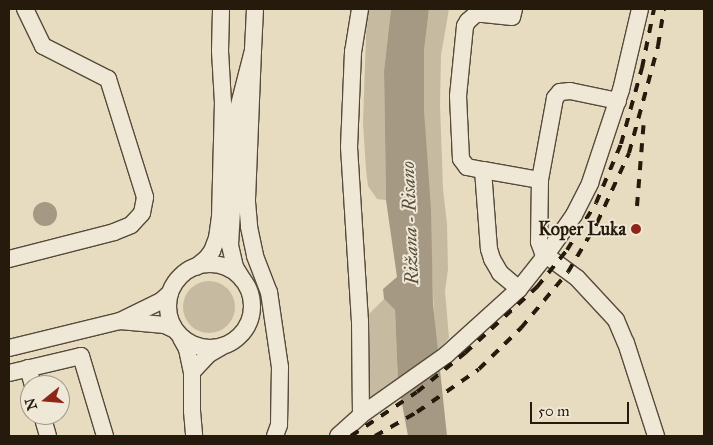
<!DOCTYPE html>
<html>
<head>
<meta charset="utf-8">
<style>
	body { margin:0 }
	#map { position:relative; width:713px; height:445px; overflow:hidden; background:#e7dbc0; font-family:"IM FELL Great Primer",serif }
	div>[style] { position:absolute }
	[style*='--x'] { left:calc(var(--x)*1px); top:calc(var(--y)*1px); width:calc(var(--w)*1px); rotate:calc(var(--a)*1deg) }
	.green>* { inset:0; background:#c6baa1 }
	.round { border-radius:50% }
	.water>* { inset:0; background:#a59983 }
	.roads { filter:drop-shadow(1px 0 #564a39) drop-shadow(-1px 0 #564a39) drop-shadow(0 1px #564a39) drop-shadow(0 -1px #564a39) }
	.minor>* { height:16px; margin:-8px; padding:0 8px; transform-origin:8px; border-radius:8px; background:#efe8d6 }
	.minor>.ring { margin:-8px; padding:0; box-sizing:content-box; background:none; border:16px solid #efe8d6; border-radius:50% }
	.rail>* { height:4px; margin-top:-2px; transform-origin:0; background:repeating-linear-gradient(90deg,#261a0c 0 9px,transparent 0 18px) }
	.dots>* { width:14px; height:14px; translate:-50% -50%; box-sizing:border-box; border:2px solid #efe8d6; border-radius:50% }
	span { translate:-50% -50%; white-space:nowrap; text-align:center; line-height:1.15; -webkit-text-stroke:4px #efe8d6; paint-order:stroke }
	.poi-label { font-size:18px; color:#261a0c; font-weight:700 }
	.right { translate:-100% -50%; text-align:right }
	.water-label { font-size:19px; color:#594d3c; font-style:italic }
	.frame { position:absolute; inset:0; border:10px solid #261a0c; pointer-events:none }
	.north { position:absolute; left:20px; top:375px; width:50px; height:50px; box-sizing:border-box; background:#efe8d6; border:1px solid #9f9685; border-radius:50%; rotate:253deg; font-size:14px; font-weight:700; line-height:20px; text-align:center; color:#261a0c }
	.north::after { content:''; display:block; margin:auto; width:18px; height:22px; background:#8f2418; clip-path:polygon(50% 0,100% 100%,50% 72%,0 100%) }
	.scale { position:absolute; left:530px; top:402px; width:99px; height:22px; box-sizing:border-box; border:2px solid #261a0c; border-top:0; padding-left:6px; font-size:15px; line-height:18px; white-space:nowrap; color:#261a0c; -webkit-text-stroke:4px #efe8d6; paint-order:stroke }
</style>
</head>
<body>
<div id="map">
	<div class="green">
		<i style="clip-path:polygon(367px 9px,391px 9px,384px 71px,386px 200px,377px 199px,368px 186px,366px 170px,363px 123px)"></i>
		<i style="clip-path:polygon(429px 9px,449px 9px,441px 55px,440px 105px,443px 189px,447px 224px,448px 269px,445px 291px,449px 338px,436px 352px,424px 109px,424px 51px)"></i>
		<i class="round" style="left:183px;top:281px;width:52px;height:52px"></i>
		<i style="clip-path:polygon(384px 299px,395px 310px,398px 382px,370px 400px,369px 314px)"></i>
	</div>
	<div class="water">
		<i style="clip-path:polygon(391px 9px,429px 9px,424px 51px,424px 109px,431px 210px,433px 304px,447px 436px,408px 436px,398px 382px,395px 310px,384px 299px,383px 289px,397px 277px,386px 200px,384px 71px)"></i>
		<i class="round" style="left:33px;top:202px;width:24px;height:24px"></i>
	</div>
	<div class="roads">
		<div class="minor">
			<i style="--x:360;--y:9;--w:44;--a:99.2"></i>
			<i style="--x:353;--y:52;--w:95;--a:92.4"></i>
			<i style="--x:349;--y:147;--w:174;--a:86.4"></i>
			<i style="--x:360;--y:321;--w:94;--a:89.4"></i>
			<i style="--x:514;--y:9;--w:8;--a:104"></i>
			<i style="--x:512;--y:17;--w:29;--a:-174"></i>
			<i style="--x:483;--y:14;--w:7;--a:180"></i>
			<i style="--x:476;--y:14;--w:11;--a:139"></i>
			<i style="--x:468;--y:21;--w:6;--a:121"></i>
			<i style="--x:465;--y:26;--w:70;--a:95.7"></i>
			<i style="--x:458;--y:96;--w:63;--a:87.3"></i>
			<i style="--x:461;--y:159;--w:10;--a:53"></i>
			<i style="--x:467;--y:167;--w:16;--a:11"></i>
			<i style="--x:483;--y:170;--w:79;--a:85.7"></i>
			<i style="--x:489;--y:249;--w:10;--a:73"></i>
			<i style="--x:492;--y:259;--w:16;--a:60"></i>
			<i style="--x:500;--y:273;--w:25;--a:40"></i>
			<i style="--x:519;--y:289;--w:43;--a:-51.5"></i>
			<i style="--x:546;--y:255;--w:49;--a:-55"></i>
			<i style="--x:574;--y:215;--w:36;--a:-63"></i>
			<i style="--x:590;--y:183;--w:98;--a:-71.6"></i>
			<i style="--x:621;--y:90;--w:83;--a:-76.8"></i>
			<i style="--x:253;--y:50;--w:152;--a:92.3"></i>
			<i style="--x:247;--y:202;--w:25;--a:85"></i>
			<i style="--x:249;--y:227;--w:30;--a:78"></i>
			<i style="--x:255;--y:256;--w:39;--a:69"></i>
			<i style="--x:269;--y:292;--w:76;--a:81.7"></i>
			<i style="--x:280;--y:367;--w:58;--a:91"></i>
			<i style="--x:279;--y:425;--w:12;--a:110"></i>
			<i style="--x:618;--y:101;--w:49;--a:-168.2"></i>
			<i style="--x:570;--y:91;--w:10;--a:174"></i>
			<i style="--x:560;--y:92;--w:8;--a:130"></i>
			<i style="--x:555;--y:98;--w:83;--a:100.4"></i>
			<i style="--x:540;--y:180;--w:62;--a:90.9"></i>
			<i style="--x:539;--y:242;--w:12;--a:70"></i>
			<i style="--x:543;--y:253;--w:42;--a:36.3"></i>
			<i style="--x:577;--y:278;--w:57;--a:47.1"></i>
			<i style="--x:616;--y:320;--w:25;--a:67"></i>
			<i style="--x:626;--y:343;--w:98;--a:72.1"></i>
			<i style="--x:483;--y:170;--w:58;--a:10"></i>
			<i style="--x:9;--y:259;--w:108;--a:-14.4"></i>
			<i style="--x:114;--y:232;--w:18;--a:-22"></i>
			<i style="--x:131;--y:225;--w:16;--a:-47"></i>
			<i style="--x:142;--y:213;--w:16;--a:-79"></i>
			<i style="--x:145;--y:197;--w:124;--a:-107.4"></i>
			<i style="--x:108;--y:79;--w:73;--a:-153.1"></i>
			<i style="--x:43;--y:46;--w:41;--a:-115.9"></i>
			<i class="ring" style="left:168px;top:264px;width:68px;height:68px"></i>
			<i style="--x:196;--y:267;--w:13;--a:-39"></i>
			<i style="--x:206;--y:259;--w:10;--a:-53"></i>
			<i style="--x:212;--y:251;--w:14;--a:-69"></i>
			<i style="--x:217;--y:238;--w:21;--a:-82"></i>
			<i style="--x:220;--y:217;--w:114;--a:-88.5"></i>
			<i style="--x:223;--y:103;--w:52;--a:-93.3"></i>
			<i style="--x:220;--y:51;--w:42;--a:-88.6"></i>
			<i style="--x:243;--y:280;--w:15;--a:-122"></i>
			<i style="--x:235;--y:267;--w:23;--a:-103"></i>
			<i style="--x:230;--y:245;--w:136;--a:-86.6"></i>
			<i style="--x:238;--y:109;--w:61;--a:-75.7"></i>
			<i style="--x:253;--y:50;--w:41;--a:-87.2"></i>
			<i style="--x:170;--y:293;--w:12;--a:138"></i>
			<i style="--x:161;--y:301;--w:46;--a:154"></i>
			<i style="--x:120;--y:321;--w:45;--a:5.1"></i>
			<i style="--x:165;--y:325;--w:11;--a:27"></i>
			<i style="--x:181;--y:338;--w:13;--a:61"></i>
			<i style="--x:187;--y:349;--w:24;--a:78"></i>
			<i style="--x:192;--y:372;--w:25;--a:-47"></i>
			<i style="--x:209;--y:354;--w:14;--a:-30"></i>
			<i style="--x:9;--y:348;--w:114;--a:-13.7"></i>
			<i style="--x:28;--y:368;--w:18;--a:74"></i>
			<i style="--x:192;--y:372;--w:39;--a:90"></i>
			<i style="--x:192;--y:411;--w:25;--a:85"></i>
			<i style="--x:9;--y:373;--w:74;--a:-13.3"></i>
			<i style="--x:81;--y:356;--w:84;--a:73.3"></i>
			<i style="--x:42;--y:415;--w:22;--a:74"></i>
			<i style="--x:338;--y:436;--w:31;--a:-42"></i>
			<i style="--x:361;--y:415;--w:104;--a:-35.2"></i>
			<i style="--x:446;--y:355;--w:98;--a:-42.1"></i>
		</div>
	</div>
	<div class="rail">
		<i style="--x:637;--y:206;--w:87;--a:-85.4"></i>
		<i style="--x:351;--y:436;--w:79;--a:-33.7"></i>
		<i style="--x:417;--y:392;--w:62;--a:-39.1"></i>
		<i style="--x:465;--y:353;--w:98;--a:-42.5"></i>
		<i style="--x:537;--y:287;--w:48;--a:-51"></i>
		<i style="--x:567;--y:250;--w:55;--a:-58.3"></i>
		<i style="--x:596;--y:203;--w:64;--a:-67"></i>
		<i style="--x:621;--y:144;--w:79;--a:-74.6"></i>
		<i style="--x:642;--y:68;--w:60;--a:-78.5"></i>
		<i style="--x:375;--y:436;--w:48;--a:-29.7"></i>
		<i style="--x:417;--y:412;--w:75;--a:-34.7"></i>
		<i style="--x:479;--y:369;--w:59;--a:-44.3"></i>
		<i style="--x:521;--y:328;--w:73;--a:-50"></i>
		<i style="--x:568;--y:272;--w:57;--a:-59.4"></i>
		<i style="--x:597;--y:223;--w:77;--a:-65.4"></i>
		<i style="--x:629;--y:153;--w:111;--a:-74.8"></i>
		<i style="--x:658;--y:46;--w:37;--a:-81"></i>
	</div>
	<div class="dots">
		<i style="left:636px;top:229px;background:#8f2418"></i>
	</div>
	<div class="poi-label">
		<span class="right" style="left:626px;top:229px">Koper Luka</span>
	</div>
	<div class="water-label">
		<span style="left:410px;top:223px;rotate:-92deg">Rižana - Risano</span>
	</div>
	<div class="frame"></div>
	<div class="north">N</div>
	<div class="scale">50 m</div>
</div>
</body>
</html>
